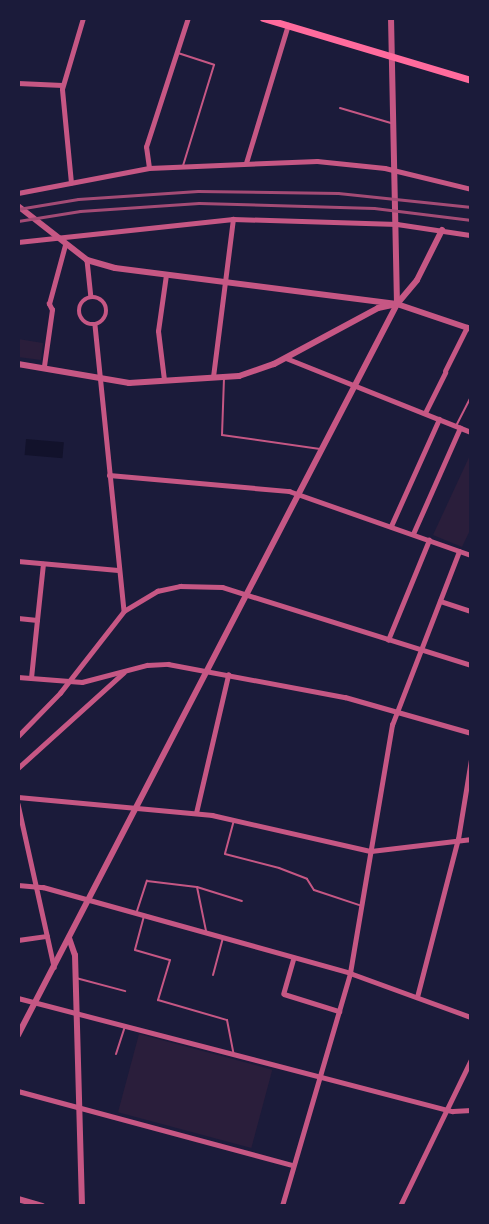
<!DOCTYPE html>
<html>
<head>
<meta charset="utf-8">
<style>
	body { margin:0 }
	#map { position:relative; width:489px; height:1224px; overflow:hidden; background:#1b1b3a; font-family:"Fira Sans Condensed",sans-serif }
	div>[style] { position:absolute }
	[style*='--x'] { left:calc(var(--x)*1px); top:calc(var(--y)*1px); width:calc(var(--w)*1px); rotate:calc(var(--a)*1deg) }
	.green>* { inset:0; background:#2a1e3b; transform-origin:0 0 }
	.water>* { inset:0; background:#12122b; transform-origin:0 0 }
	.service>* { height:2px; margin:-1px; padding:0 1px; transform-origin:1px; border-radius:1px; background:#c65784 }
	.minor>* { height:4.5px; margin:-2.25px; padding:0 2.25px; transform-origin:2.25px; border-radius:2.25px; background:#c65784 }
	.minor>.ring { margin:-2.25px; padding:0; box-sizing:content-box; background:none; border:4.5px solid #c65784; border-radius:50% }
	.tertiary>* { height:6px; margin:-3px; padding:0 3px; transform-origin:3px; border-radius:3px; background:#c65784 }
	.secondary>* { height:7px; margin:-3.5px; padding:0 3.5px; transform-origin:3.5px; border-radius:3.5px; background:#ff6b9d }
	.rail>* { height:3px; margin:-1.5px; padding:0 1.5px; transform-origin:1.5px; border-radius:1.5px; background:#a44b75 }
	span { translate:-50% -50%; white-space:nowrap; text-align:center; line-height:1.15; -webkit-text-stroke:4.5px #1b1b3a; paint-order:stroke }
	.frame { position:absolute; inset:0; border:20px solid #1b1b3a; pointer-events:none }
</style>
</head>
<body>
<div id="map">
	<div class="green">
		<i style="clip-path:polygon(18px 339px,43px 343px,41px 360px,18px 357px)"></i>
		<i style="clip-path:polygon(471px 453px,471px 528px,462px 547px,433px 535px)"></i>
		<i style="left:139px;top:1034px;width:138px;height:81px;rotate:15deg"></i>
	</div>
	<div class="water">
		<i style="left:26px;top:439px;width:38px;height:16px;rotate:5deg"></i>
	</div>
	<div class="service">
		<i style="--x:178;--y:53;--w:38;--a:18"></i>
		<i style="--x:214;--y:65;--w:106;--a:107.1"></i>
		<i style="--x:340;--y:108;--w:53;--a:16.4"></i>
		<i style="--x:224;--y:378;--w:57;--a:92"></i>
		<i style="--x:222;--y:435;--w:99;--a:8.1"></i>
		<i style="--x:456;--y:426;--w:34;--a:-63"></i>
		<i style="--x:234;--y:820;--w:35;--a:105"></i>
		<i style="--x:225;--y:854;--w:56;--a:14.5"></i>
		<i style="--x:279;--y:868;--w:30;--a:21"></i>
		<i style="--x:307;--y:879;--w:13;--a:58"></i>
		<i style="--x:314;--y:890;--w:51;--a:18.4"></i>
		<i style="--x:197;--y:887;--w:47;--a:17.3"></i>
		<i style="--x:137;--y:911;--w:32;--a:-72"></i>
		<i style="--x:147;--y:881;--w:50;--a:6.8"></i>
		<i style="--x:197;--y:887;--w:45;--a:78.4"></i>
		<i style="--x:144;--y:916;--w:35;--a:105"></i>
		<i style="--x:135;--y:950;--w:36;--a:16"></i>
		<i style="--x:170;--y:960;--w:42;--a:106.7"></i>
		<i style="--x:158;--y:1000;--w:72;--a:16.2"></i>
		<i style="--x:227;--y:1020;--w:33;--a:79"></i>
		<i style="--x:213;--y:975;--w:38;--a:-75"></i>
		<i style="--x:76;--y:978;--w:51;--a:14.9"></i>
		<i style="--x:116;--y:1054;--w:29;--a:-72"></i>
	</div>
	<div class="minor">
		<i style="--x:18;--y:83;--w:44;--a:2.6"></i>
		<i style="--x:246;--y:163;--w:144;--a:-73.1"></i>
		<i style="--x:149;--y:168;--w:21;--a:-98"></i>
		<i style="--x:146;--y:147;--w:136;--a:-72"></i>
		<i style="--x:71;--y:183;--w:94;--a:-95.5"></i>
		<i style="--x:62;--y:89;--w:74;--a:-73.5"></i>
		<i style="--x:18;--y:193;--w:133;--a:-10.8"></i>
		<i style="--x:149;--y:168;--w:168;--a:-2.4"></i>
		<i style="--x:317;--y:161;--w:68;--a:5.9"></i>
		<i style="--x:385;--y:168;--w:89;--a:13.7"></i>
		<i style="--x:18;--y:242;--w:216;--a:-6.1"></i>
		<i style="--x:233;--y:219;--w:164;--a:1.7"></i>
		<i style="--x:397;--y:224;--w:75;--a:8.5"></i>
		<i style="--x:87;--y:260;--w:36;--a:84"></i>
		<i class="ring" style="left:79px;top:297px;width:23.5px;height:23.5px"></i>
		<i style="--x:95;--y:325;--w:287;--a:84.2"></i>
		<i style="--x:286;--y:358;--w:199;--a:21.8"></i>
		<i style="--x:44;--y:366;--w:57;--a:-81.9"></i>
		<i style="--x:52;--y:310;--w:7;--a:-117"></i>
		<i style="--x:49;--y:304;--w:61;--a:-74.8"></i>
		<i style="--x:445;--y:371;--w:49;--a:-63.4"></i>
		<i style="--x:213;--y:377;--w:159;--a:-82.8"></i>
		<i style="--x:164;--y:380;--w:49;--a:-97"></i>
		<i style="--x:158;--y:331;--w:57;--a:-81.9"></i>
		<i style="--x:425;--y:413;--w:45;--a:-63.4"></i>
		<i style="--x:109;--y:475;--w:181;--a:5.1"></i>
		<i style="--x:289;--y:491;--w:193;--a:19.4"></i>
		<i style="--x:391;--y:526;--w:117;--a:-65.8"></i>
		<i style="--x:413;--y:534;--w:116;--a:-66.1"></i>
		<i style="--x:18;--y:561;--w:100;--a:5.1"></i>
		<i style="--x:440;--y:601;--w:33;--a:18"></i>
		<i style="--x:18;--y:618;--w:19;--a:6"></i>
		<i style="--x:37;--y:620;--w:56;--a:-83.9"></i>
		<i style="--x:388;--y:640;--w:108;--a:-67.7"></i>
		<i style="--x:18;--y:677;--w:64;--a:4.5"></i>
		<i style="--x:82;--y:682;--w:67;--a:-14.7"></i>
		<i style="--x:147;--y:665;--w:21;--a:-3"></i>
		<i style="--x:168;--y:664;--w:180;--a:10.6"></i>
		<i style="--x:345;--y:697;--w:131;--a:15.9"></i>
		<i style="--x:31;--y:678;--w:58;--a:-84.1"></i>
		<i style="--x:18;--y:736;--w:60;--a:-45.7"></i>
		<i style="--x:60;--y:693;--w:104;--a:-52"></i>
		<i style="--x:124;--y:611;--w:39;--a:-31"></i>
		<i style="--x:157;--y:591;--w:24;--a:-12"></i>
		<i style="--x:180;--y:586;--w:42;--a:1.4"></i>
		<i style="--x:222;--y:587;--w:261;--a:17.4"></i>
		<i style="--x:18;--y:768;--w:142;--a:-42.1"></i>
		<i style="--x:18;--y:797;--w:195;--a:5.3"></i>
		<i style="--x:212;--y:815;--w:163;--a:12.8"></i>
		<i style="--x:371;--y:851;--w:101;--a:-6.8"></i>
		<i style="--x:18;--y:804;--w:167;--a:77.5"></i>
		<i style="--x:196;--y:813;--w:142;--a:-76.9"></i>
		<i style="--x:18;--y:885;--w:25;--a:5"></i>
		<i style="--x:43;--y:887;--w:319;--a:15.6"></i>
		<i style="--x:350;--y:973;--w:129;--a:20"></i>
		<i style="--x:18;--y:940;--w:29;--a:-8"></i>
		<i style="--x:294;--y:958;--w:37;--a:106"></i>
		<i style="--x:284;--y:994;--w:58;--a:17.2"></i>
		<i style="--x:417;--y:997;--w:163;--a:-75.5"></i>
		<i style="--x:458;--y:839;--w:80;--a:-80.7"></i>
		<i style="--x:18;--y:998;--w:449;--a:14.6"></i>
		<i style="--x:453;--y:1111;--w:18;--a:-3"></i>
		<i style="--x:18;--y:1091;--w:285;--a:15.1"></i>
		<i style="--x:282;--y:1206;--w:243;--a:-73.7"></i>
		<i style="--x:350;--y:973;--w:252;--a:-80.4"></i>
		<i style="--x:392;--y:725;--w:186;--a:-68.9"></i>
		<i style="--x:400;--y:1206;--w:162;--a:-64.1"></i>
	</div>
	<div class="tertiary">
		<i style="--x:18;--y:206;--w:88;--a:38"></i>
		<i style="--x:87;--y:260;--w:29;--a:16"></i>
		<i style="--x:115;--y:268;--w:284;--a:7.3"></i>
		<i style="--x:397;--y:304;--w:31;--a:-50"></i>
		<i style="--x:417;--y:280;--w:56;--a:-63.4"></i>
		<i style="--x:18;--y:364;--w:113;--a:9.7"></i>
		<i style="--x:129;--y:383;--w:110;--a:-3.6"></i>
		<i style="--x:239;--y:376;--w:37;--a:-19"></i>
		<i style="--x:274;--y:364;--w:118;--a:-28.3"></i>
		<i style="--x:378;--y:308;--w:19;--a:-12"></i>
		<i style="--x:397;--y:304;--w:78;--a:18.7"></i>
		<i style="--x:69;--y:938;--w:18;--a:71"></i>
		<i style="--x:75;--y:955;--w:251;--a:88.4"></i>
		<i style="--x:18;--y:1035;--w:823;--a:-62.59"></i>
		<i style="--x:397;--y:304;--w:286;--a:-91.2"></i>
		<i style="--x:18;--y:1199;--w:25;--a:16"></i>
	</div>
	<div class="secondary">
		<i style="--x:263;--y:18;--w:217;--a:16.6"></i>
	</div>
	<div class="rail">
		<i style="--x:18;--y:209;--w:61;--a:-9.5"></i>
		<i style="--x:78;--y:199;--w:120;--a:-3.8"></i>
		<i style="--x:198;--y:191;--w:140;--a:0.8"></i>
		<i style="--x:338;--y:193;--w:134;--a:6"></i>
		<i style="--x:18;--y:221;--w:63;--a:-9.2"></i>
		<i style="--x:80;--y:211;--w:119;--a:-3.8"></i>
		<i style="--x:199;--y:203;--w:175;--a:1.6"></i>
		<i style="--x:374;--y:208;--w:98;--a:7.1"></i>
	</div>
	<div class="frame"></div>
</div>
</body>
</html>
